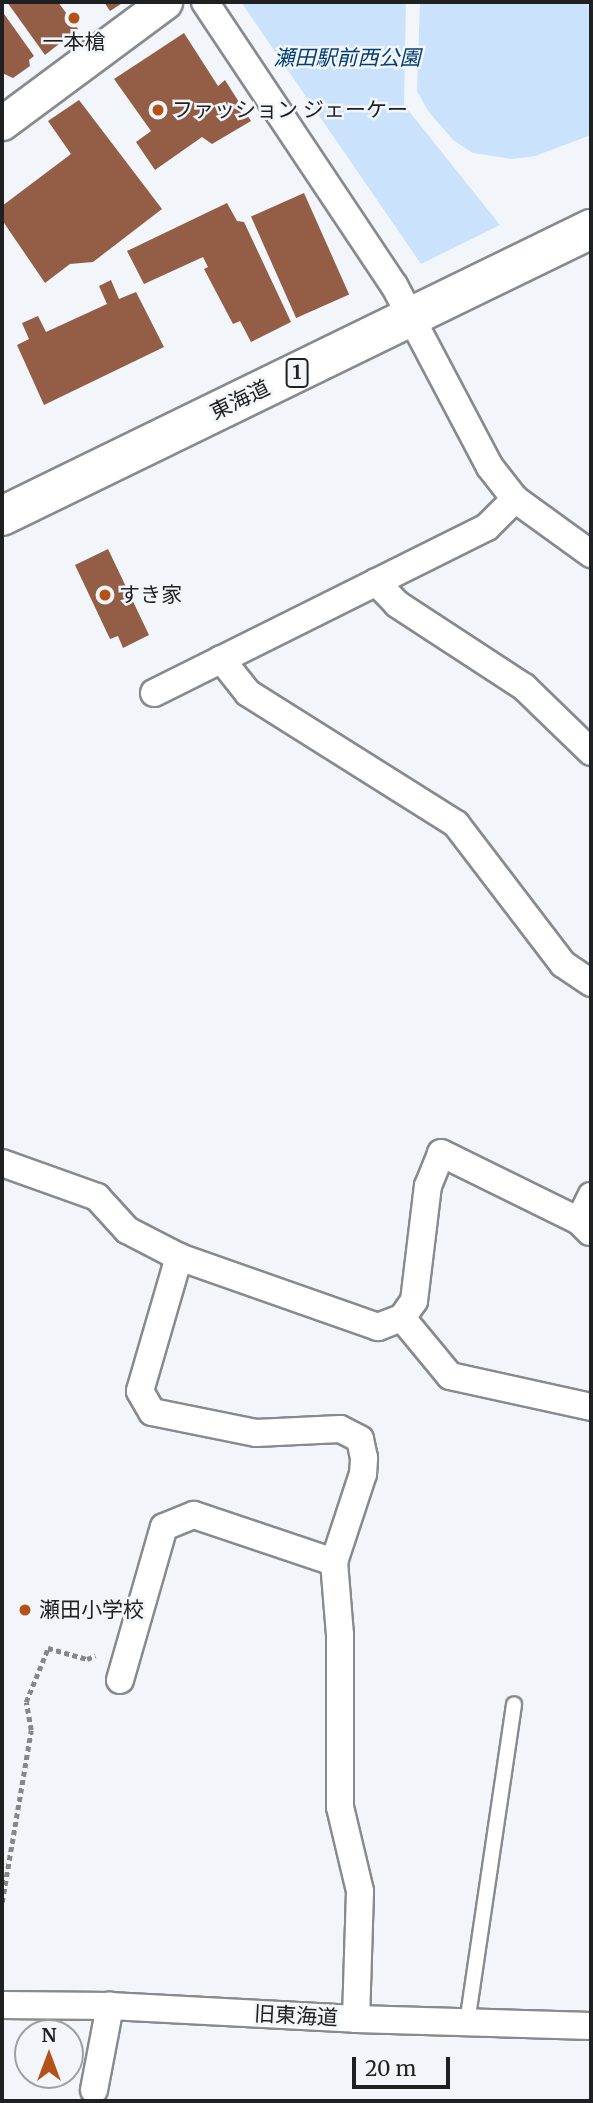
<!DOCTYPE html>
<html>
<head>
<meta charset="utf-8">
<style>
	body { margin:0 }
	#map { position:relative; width:593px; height:2103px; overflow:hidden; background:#f2f6fa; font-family:Merriweather,"Noto Sans JP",serif }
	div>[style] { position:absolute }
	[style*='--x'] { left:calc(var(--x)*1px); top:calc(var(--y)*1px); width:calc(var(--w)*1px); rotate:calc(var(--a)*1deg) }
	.green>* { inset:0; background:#cbe2fc }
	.building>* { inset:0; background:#935e45; transform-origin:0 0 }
	.path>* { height:4.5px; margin-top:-2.25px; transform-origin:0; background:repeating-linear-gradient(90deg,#85888b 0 5px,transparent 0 8.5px) }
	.roads { filter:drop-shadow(2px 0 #878a8e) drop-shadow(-2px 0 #878a8e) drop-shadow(0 2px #878a8e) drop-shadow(0 -2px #878a8e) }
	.service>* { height:14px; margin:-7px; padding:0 7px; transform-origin:7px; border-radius:7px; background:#fff }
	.minor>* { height:26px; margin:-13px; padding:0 13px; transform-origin:13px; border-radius:13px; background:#fff }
	.tertiary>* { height:33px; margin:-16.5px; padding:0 16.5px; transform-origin:16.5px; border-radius:16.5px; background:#fff }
	.trunk>* { height:38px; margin:-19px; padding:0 19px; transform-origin:19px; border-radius:19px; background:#fff }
	.dots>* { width:19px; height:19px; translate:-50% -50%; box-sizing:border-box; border:4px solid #f2f6fa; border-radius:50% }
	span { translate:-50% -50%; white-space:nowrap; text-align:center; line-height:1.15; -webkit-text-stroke:5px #f2f6fa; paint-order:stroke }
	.shield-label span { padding:2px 5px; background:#f2f6fa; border:2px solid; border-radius:5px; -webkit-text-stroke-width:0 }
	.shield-label { font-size:19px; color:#1e2021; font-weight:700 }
	.poi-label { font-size:21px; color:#1e2021 }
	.left { translate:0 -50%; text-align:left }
	.park-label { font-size:21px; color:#003e73; font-style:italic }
	.street-label { font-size:21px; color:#1e2021 }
	.frame { position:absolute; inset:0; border:4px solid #1e2021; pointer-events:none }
	.north { position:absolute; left:14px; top:2019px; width:70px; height:70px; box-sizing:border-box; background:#f2f6fa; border:2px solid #9da0a3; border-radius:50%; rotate:0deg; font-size:19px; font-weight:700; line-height:28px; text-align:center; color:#1e2021 }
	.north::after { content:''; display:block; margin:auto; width:24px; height:32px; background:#b45118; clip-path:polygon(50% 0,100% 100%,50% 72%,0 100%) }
	.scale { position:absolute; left:352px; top:2057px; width:98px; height:32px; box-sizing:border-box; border:4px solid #1e2021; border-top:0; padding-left:9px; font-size:21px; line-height:24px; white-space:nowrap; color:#1e2021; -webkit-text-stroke:5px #f2f6fa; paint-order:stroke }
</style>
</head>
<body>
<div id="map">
	<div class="green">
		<i style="clip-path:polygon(241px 2px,406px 2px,404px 105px,500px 225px,421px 264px)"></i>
		<i style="clip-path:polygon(420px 2px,591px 2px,591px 135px,535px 156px,512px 159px,473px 153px,453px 140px,428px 111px,417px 91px)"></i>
	</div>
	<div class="building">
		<i style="clip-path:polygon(7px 2px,58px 2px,78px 29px,45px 55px)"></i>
		<i style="clip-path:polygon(104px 2px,124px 2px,110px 11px)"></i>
		<i style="clip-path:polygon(2px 11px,34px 56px,29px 60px,30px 66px,13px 78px,2px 73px)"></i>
		<i style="clip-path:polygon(184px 33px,218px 86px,225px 80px,251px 121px,212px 144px,202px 137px,155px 170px,136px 142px,151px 131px,114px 79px)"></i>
		<i style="clip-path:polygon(79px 100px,162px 209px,93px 262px,70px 264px,45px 283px,2px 220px,2px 206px,71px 154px,48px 121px)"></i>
		<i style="left:304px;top:193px;width:111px;height:58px;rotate:66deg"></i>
		<i style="clip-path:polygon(227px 203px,237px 221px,244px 222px,291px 322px,251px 342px,240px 321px,233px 324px,204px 269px,208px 267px,203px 257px,144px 284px,127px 251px)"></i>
		<i style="clip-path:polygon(111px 280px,119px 299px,136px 292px,164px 347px,44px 405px,17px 345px,29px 339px,22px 323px,38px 316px,46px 332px,107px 304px,99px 286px)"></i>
		<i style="clip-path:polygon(108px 549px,149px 635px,123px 648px,118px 636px,110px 639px,75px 565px)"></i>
	</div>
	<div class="path">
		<i style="--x:2;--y:1902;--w:174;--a:-80.4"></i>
		<i style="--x:31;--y:1730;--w:28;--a:-100"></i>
		<i style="--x:26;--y:1702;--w:58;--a:-67.8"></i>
		<i style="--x:48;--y:1648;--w:41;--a:15.8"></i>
		<i style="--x:87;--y:1659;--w:9;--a:-21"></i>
	</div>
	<div class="roads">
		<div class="service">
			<i style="--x:467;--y:2023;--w:322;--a:-81.6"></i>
		</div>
		<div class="minor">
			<i style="--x:205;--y:2;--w:340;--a:56.3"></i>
			<i style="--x:394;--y:285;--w:206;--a:62.2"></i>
			<i style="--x:490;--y:467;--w:41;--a:52"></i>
			<i style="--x:515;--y:499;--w:94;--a:35.9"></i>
			<i style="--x:376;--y:582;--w:30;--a:46"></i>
			<i style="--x:397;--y:604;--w:152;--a:33.2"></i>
			<i style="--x:524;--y:687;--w:93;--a:44.1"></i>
			<i style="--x:221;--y:659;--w:43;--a:51.5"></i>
			<i style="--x:248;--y:693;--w:246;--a:32.2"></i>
			<i style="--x:456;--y:824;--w:176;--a:52.6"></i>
			<i style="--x:563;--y:964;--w:34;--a:34"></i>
			<i style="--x:154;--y:693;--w:372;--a:-26.5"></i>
			<i style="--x:487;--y:527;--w:40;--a:-45"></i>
			<i style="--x:2;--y:1163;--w:101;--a:19.7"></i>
			<i style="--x:97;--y:1197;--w:45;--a:47.7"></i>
			<i style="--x:127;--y:1230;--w:59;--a:27.4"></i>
			<i style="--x:590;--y:1232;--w:16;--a:-135"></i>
			<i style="--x:579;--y:1221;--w:28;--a:-64"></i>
			<i style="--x:402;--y:1318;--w:75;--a:50.4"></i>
			<i style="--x:450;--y:1376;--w:144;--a:12.4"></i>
			<i style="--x:120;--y:1680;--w:159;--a:-74"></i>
			<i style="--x:164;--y:1527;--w:32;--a:-22"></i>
			<i style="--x:194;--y:1515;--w:148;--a:18.6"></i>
			<i style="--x:2;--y:2005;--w:108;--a:0.5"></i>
			<i style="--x:110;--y:2006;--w:246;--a:3"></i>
			<i style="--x:356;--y:2019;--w:235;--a:1.7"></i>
			<i style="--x:356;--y:2019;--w:128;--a:-88.2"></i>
			<i style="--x:360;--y:1891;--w:86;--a:-103.4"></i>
			<i style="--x:340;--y:1807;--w:172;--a:-90"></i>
			<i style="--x:340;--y:1635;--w:73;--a:-94.7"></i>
			<i style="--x:334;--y:1562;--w:93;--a:-71.8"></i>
			<i style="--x:363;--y:1474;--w:16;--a:-86"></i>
			<i style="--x:364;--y:1458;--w:19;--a:-102"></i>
			<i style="--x:360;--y:1439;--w:22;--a:-153"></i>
			<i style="--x:340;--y:1429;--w:84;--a:177.3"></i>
			<i style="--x:256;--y:1433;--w:106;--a:-168.6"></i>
			<i style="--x:152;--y:1412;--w:24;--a:-120"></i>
			<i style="--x:140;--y:1391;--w:140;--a:-73.8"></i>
			<i style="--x:179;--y:1257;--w:211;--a:19.4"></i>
			<i style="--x:378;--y:1327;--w:26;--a:-21"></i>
			<i style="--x:402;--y:1318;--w:21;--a:-55"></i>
			<i style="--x:414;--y:1301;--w:116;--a:-83.1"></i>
			<i style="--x:428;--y:1186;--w:35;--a:-68"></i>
			<i style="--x:441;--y:1153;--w:154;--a:26.2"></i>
			<i style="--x:94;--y:2090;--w:86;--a:-79.2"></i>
		</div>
		<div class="tertiary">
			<i style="--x:2;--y:123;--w:203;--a:-36.6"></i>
		</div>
		<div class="trunk">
			<i style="--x:2;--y:516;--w:655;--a:-25.98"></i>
		</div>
	</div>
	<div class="dots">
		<i style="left:74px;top:18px;background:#b45118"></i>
		<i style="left:158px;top:110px;background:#b45118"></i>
		<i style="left:105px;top:595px;background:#b45118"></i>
		<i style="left:25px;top:1610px;background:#b45118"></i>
	</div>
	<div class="shield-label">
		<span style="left:297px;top:373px">1</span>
	</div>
	<div class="poi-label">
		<span style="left:74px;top:42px">一本槍</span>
		<span class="left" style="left:172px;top:110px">ファッション ジェーケー</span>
		<span class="left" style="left:119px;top:595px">すき家</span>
		<span class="left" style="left:39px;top:1610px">瀬田小学校</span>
	</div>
	<div class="park-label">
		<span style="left:347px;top:58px">瀬田駅前西公園</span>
	</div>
	<div class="street-label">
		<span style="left:240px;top:400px;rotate:-26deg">東海道</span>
		<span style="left:296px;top:2016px;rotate:3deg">旧東海道</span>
	</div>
	<div class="frame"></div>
	<div class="north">N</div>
	<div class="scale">20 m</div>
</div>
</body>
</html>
